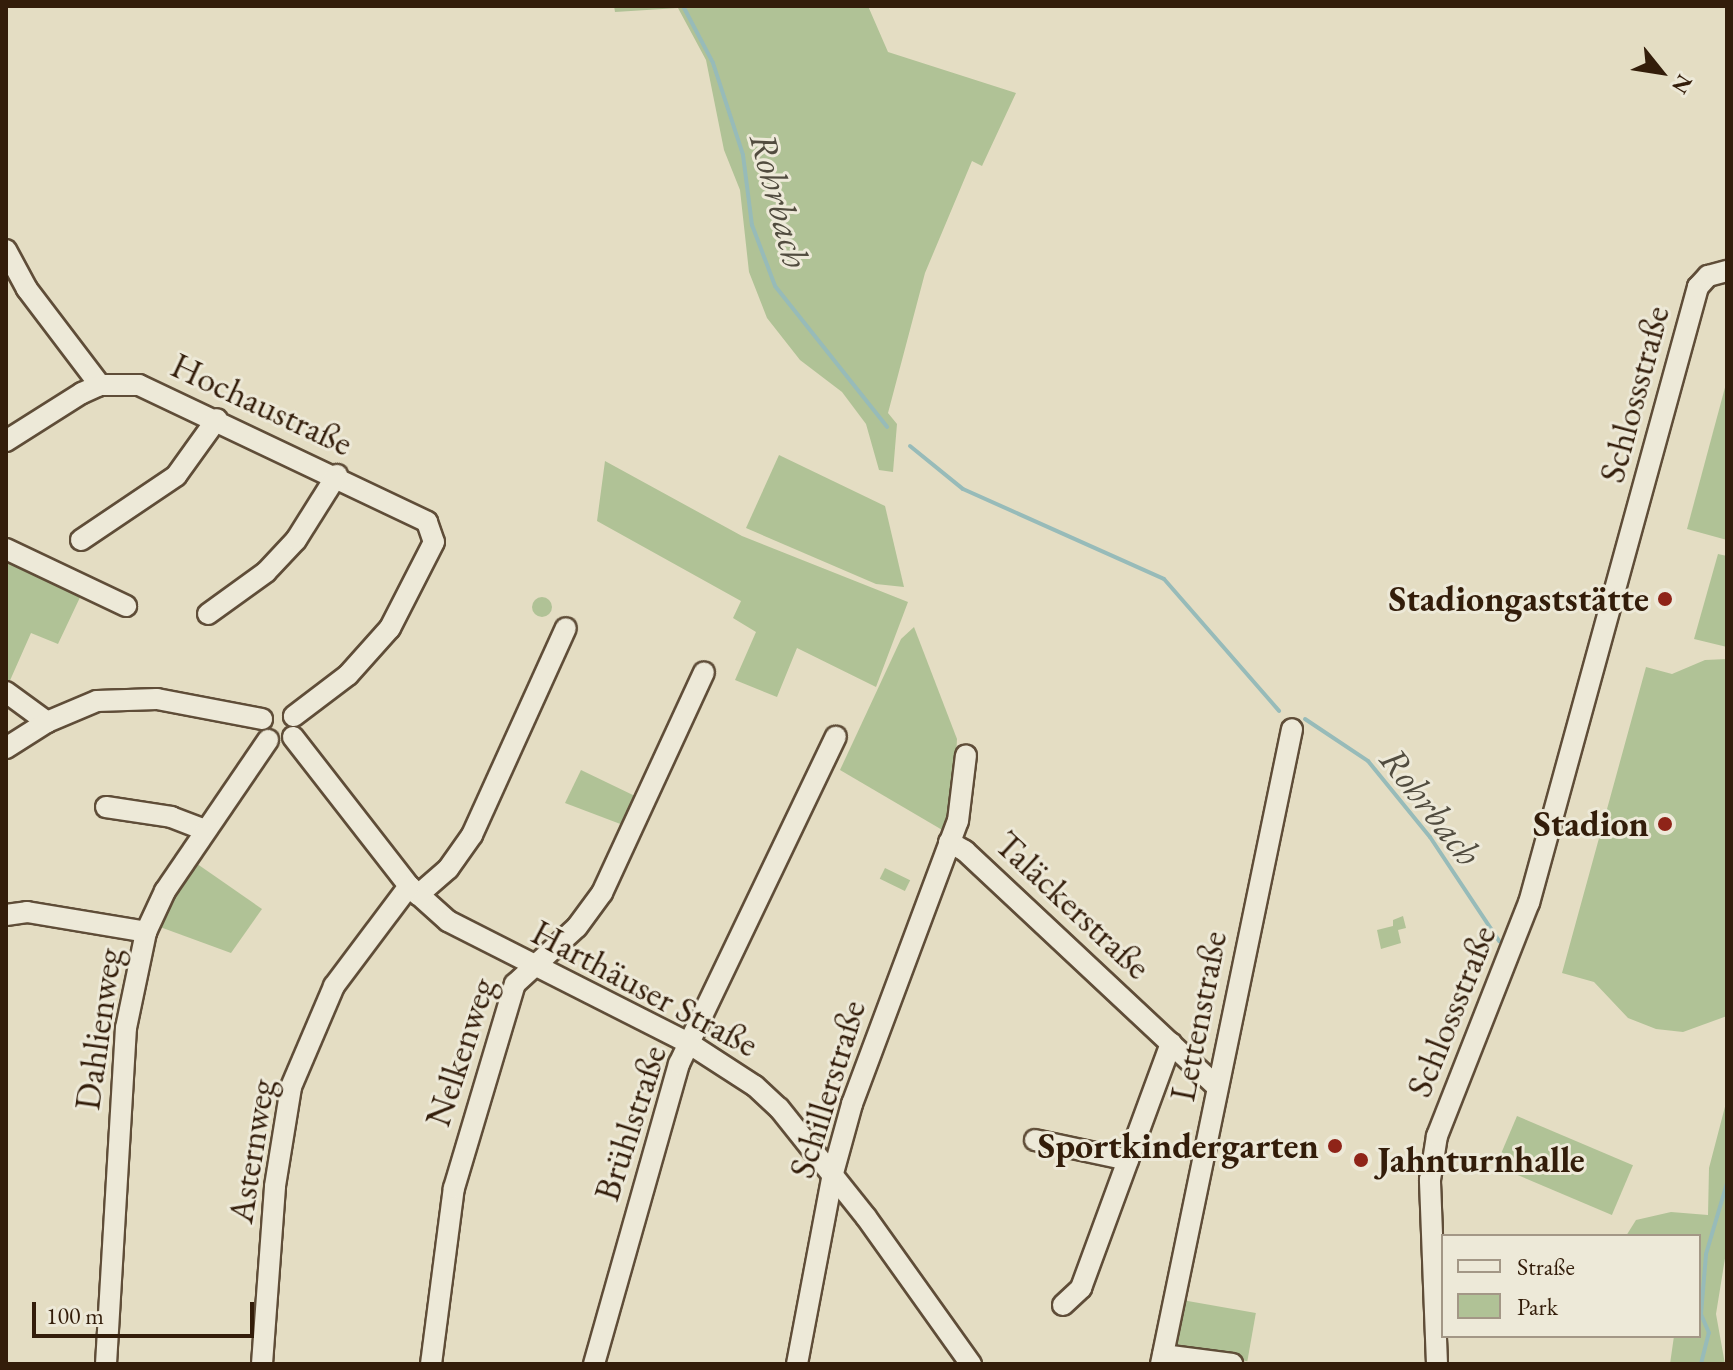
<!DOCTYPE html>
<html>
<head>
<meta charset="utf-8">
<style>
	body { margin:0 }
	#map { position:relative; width:1733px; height:1370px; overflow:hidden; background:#e4ddc3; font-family:"EB Garamond",serif }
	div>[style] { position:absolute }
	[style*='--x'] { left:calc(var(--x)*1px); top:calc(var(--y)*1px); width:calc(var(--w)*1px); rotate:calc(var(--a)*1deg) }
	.green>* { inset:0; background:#b0c296; transform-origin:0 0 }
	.round { border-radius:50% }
	.stream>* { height:4px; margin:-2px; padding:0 2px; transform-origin:2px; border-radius:2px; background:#97bbb9 }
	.roads { filter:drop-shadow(2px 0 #5f4d38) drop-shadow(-2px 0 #5f4d38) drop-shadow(0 2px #5f4d38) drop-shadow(0 -2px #5f4d38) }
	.minor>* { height:20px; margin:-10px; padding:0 10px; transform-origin:10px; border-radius:10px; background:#ede9d8 }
	.dots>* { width:22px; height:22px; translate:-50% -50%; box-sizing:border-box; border:4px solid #ede9d8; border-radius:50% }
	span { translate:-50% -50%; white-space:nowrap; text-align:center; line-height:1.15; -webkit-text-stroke:6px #ede9d8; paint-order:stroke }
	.street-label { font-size:36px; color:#331d0a }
	.poi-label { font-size:36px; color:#331d0a; font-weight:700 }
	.right { translate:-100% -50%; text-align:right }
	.left { translate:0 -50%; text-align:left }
	.water-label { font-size:38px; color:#514c3f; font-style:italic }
	.frame { position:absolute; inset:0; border:8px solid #331d0a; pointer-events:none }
	.legend { position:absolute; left:1441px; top:1234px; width:260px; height:104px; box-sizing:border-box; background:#ede9d8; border:2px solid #a39786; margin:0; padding:10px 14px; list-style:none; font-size:24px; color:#331d0a }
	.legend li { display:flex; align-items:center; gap:16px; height:40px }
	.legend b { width:40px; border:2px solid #a39786 }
	.north { position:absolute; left:1621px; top:32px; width:80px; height:80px; -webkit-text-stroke:6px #ede9d8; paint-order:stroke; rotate:120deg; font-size:22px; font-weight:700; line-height:32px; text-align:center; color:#331d0a }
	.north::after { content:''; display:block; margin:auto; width:28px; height:36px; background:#331d0a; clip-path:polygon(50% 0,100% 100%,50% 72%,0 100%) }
	.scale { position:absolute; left:32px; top:1302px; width:222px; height:36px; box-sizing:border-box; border:4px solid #331d0a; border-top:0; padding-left:10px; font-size:24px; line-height:28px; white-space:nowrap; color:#331d0a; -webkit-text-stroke:6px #ede9d8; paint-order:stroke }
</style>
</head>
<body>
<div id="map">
	<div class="green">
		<i style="clip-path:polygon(614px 6px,868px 6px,888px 52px,1016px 93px,982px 166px,972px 161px,925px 273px,888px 413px,897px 424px,893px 472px,879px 470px,866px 424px,842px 392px,800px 360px,767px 318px,749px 272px,740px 190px,724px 150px,706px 60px,678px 8px,615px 12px)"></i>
		<i style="clip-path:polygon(1727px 380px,1727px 540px,1687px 529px)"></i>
		<i style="clip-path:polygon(779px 455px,885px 506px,904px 587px,876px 584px,746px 528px)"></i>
		<i style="clip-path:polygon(605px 461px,742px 536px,908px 602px,876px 687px,797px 648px,777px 697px,735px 680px,756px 632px,733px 618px,741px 601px,597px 521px)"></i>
		<i style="clip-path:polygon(1718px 554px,1727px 556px,1727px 647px,1694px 639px)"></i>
		<i style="clip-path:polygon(6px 555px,83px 591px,58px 644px,31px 633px,8px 685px)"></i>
		<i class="round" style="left:532px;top:597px;width:20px;height:20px"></i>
		<i style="clip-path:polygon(914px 627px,957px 739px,954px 799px,944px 831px,840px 770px,901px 639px)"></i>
		<i style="clip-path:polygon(1727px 659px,1727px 1016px,1683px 1032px,1656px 1029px,1628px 1018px,1594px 982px,1562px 973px,1646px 667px,1672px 674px,1705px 660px)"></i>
		<i style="clip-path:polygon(581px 770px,635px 796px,623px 825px,565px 803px)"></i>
		<i style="clip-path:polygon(193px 861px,262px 909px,231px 953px,160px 927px)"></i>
		<i style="left:885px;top:868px;width:28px;height:12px;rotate:26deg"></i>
		<i style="clip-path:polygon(1403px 916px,1406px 928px,1398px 930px,1401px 943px,1381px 949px,1377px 930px,1393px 926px,1393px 920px)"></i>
		<i style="clip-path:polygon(1727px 1099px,1727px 1246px,1716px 1314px,1725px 1364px,1670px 1364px,1674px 1336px,1699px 1336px,1699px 1236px,1626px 1236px,1636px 1220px,1671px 1212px,1708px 1215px,1709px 1168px)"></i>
		<i style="left:1517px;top:1116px;width:126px;height:54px;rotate:23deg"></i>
		<i style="left:1182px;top:1300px;width:75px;height:49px;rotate:10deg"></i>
	</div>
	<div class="stream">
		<i style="--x:683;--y:6;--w:64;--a:62.2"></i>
		<i style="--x:713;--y:63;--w:97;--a:71.9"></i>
		<i style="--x:743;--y:155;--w:71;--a:82.7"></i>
		<i style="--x:752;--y:225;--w:65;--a:69.3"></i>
		<i style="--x:775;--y:286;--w:180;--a:51.5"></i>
		<i style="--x:910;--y:446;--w:68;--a:39.1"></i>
		<i style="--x:963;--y:489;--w:220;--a:24.1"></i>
		<i style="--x:1164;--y:579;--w:175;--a:48.9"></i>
		<i style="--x:1305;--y:719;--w:76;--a:33.7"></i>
		<i style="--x:1368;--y:761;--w:98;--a:50.8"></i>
		<i style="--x:1430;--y:837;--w:125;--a:56.4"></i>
		<i style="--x:1701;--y:1364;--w:32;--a:-76"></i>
		<i style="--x:1709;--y:1333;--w:21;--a:-113"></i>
		<i style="--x:1701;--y:1314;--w:60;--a:-85.2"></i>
		<i style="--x:1706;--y:1254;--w:74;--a:-73.5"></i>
	</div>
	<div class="roads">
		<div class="minor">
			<i style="--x:6;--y:250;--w:44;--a:61.7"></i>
			<i style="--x:27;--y:289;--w:121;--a:52.8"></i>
			<i style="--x:6;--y:441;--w:90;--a:-32.3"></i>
			<i style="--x:82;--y:393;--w:20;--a:-24"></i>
			<i style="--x:100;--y:385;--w:39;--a:0"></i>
			<i style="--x:139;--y:385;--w:319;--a:25.4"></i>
			<i style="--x:427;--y:522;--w:21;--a:71"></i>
			<i style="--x:434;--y:542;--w:97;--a:117.1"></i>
			<i style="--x:390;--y:628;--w:63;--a:131.8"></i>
			<i style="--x:348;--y:675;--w:68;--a:142.8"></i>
			<i style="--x:81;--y:540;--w:115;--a:-34"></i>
			<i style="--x:176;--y:476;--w:70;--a:-54.3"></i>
			<i style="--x:6;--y:549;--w:133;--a:25.4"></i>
			<i style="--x:208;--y:614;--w:72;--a:-35.9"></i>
			<i style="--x:266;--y:572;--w:44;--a:-46.8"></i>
			<i style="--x:296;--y:540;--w:77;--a:-57.8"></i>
			<i style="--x:6;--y:692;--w:51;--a:36.2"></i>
			<i style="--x:293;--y:737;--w:189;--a:52.1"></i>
			<i style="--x:409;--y:886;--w:52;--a:41.9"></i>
			<i style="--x:448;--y:921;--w:271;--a:26.9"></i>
			<i style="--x:690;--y:1044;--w:77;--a:32.9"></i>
			<i style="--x:755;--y:1086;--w:33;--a:43"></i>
			<i style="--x:779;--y:1108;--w:139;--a:51.4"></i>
			<i style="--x:866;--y:1217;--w:181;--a:54.5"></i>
			<i style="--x:6;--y:748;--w:49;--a:-32.4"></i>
			<i style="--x:47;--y:722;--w:54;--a:-22.8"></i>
			<i style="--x:97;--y:701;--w:60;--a:-1.9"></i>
			<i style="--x:157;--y:699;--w:107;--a:10.8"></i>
			<i style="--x:106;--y:807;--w:66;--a:8.7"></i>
			<i style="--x:171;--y:817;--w:36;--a:21"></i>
			<i style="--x:949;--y:842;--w:18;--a:29"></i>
			<i style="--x:965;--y:851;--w:345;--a:43.1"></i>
			<i style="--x:418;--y:895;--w:40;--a:-41"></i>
			<i style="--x:448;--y:869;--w:42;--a:-54.8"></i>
			<i style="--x:472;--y:835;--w:227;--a:-65.6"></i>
			<i style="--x:6;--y:915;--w:21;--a:-8"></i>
			<i style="--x:27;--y:912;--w:121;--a:9.5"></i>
			<i style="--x:1035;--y:1140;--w:95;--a:12.1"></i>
			<i style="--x:1063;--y:1305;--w:25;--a:-43"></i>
			<i style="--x:1081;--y:1288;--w:261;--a:-69.8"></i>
			<i style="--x:1163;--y:1355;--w:70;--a:7.4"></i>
			<i style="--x:106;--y:1364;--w:337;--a:-86.6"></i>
			<i style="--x:126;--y:1028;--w:98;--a:-78.2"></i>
			<i style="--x:146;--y:932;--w:45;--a:-65.1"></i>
			<i style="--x:165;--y:891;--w:183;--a:-55.7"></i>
			<i style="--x:262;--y:1364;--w:178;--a:-85.8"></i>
			<i style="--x:275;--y:1186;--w:100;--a:-80.8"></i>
			<i style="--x:291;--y:1087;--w:110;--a:-66.9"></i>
			<i style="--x:334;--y:986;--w:125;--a:-53.1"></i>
			<i style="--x:431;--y:1364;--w:177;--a:-82.6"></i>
			<i style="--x:454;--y:1188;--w:213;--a:-73.4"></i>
			<i style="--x:515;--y:984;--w:84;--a:-42.6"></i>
			<i style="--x:577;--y:927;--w:42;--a:-53.7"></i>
			<i style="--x:602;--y:893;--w:243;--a:-65.2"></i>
			<i style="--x:594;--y:1364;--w:312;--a:-74.2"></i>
			<i style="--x:679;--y:1064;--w:363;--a:-64.4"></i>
			<i style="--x:797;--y:1364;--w:194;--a:-79.3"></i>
			<i style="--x:833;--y:1173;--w:72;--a:-74.6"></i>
			<i style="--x:852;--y:1104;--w:302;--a:-69.5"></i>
			<i style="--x:958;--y:821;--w:66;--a:-83.1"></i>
			<i style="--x:1161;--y:1364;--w:648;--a:-78.34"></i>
			<i style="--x:1437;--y:1364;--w:184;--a:-92.2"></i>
			<i style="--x:1430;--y:1180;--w:45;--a:-81"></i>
			<i style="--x:1437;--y:1136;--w:251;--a:-68.5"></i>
			<i style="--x:1529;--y:903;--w:639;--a:-74.66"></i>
			<i style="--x:1698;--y:287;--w:15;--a:-48"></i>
			<i style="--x:1708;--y:276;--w:20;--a:-15"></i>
		</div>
	</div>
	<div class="dots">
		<i style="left:1665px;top:599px;background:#8f2418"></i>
		<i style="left:1665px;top:824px;background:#8f2418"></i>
		<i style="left:1335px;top:1146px;background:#8f2418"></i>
		<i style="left:1361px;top:1160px;background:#8f2418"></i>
	</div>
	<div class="street-label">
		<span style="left:1634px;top:394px;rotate:-75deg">Schlossstraße</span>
		<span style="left:262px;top:404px;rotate:25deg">Hochaustraße</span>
		<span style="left:1073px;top:905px;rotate:43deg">Taläckerstraße</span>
		<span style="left:645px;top:988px;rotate:28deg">Harthäuser Straße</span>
		<span style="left:1451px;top:1011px;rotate:-68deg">Schlossstraße</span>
		<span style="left:1198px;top:1016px;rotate:-79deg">Lettenstraße</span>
		<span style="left:98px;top:1029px;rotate:-82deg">Dahlienweg</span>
		<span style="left:460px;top:1052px;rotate:-72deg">Nelkenweg</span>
		<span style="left:827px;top:1089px;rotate:-73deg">Schillerstraße</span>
		<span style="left:630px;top:1123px;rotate:-72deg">Brühlstraße</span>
		<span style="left:251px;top:1151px;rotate:-81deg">Asternweg</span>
	</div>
	<div class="poi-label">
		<span class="right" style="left:1649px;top:599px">Stadiongaststätte</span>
		<span class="right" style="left:1649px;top:824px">Stadion</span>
		<span class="right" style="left:1319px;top:1146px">Sportkindergarten</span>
		<span class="left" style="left:1377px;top:1160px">Jahnturnhalle</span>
	</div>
	<div class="water-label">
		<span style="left:780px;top:200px;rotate:75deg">Rohrbach</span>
		<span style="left:1431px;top:806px;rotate:52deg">Rohrbach</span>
	</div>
	<div class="frame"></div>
	<ul class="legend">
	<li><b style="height:10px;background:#ede9d8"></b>Straße</li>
	<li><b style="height:22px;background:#b0c296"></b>Park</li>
	</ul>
	<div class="north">N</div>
	<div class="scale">100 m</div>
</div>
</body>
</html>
